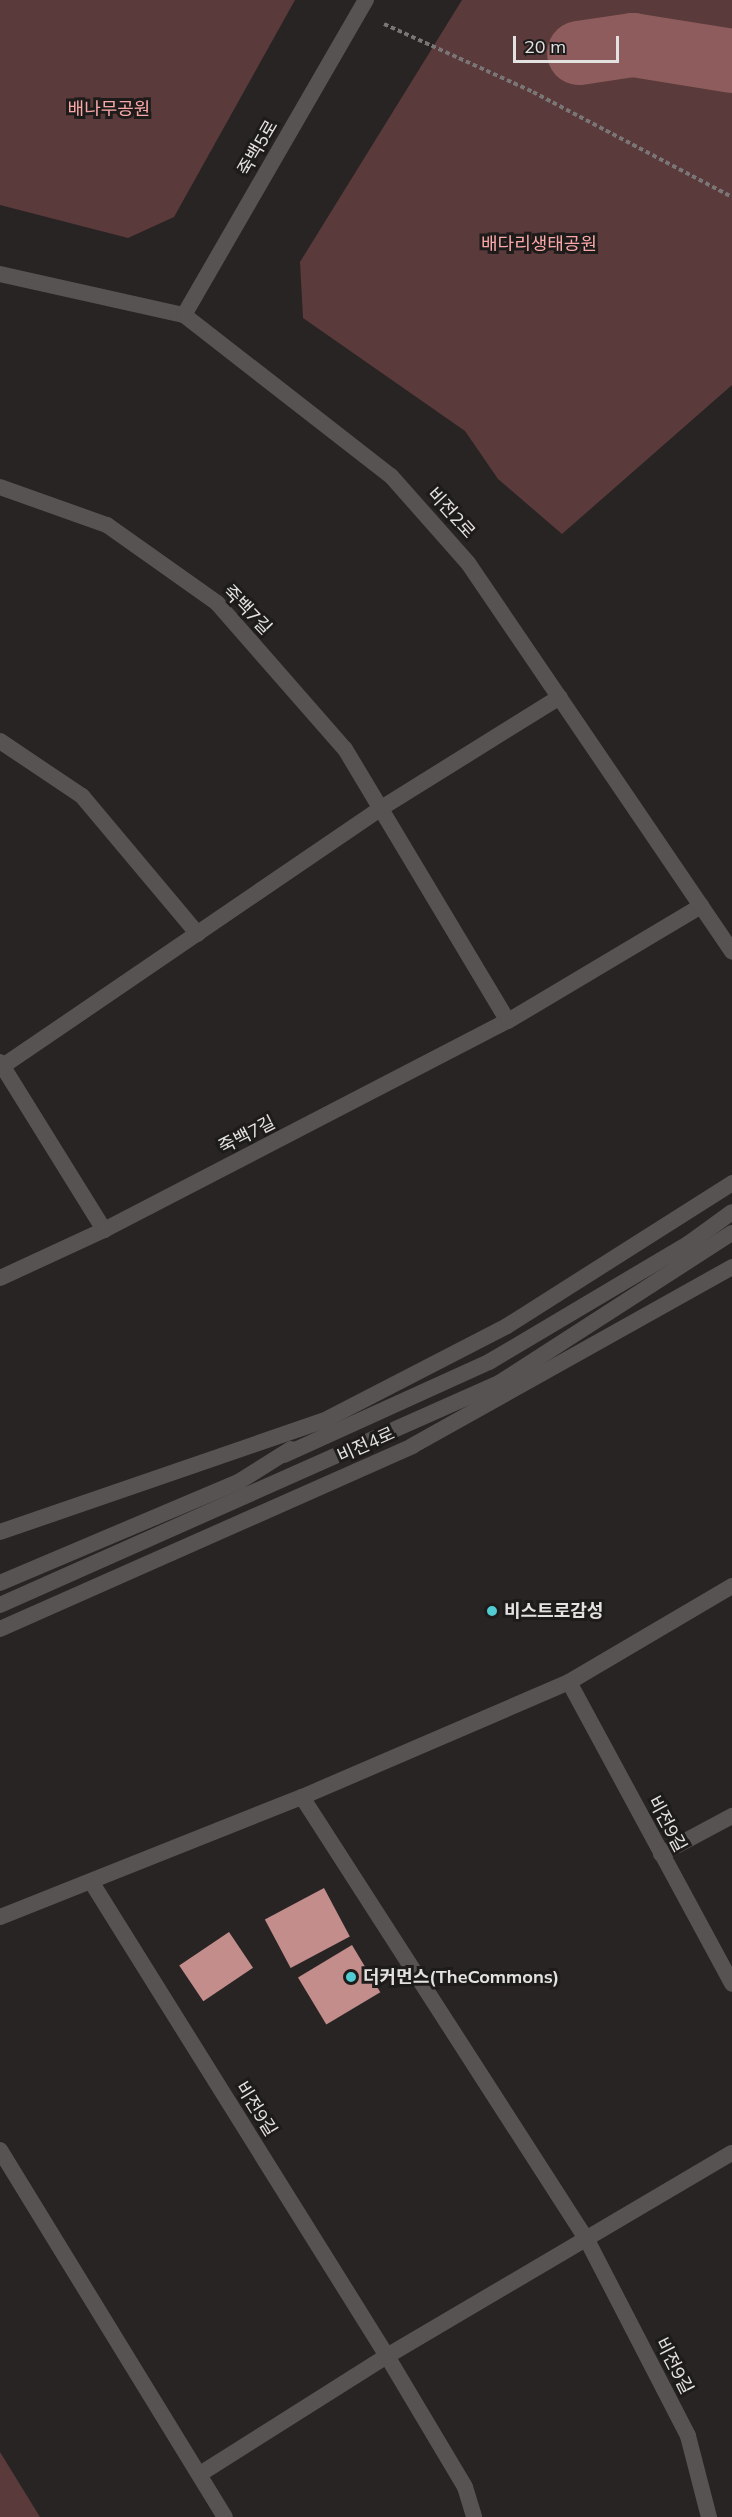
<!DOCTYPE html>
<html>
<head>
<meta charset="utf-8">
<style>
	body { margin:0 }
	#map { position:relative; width:732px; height:2517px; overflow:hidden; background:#282424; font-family:Mulish,"Noto Sans KR",sans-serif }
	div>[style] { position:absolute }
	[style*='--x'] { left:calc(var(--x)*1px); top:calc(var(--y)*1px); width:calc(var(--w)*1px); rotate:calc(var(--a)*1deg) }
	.green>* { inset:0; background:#5a3a3a }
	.river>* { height:64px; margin:-32px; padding:0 32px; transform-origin:32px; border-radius:32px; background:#8e5c5c }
	.building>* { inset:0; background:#c38d8c; transform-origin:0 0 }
	.path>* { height:4px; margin-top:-2px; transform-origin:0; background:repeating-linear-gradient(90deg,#7a7676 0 4.5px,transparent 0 7.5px) }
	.service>* { height:16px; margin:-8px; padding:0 8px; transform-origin:8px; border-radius:8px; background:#575352 }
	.minor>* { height:16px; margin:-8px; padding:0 8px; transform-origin:8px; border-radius:8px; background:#575352 }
	.tertiary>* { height:16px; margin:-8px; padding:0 8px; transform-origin:8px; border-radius:8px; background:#575352 }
	.secondary>* { height:16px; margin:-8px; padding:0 8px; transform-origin:8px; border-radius:8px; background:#575352 }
	.dots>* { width:16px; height:16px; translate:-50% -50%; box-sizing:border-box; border:3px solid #1e1b1b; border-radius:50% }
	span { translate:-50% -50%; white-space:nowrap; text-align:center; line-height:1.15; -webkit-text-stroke:6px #1e1b1b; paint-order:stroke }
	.park-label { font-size:18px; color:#f9a8a7 }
	.street-label { font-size:18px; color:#e4e1e1 }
	.poi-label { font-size:18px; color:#e4e1e1; font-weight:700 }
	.left { translate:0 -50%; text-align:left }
	.scale { position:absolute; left:513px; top:36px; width:106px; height:27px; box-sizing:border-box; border:3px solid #e4e1e1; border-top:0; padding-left:8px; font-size:18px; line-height:21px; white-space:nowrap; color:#e4e1e1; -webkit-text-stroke:4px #1e1b1b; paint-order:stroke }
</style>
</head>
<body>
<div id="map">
	<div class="green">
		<i style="clip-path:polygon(0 0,295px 0,174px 217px,128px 238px,0 205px)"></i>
		<i style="clip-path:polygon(462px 0,732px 0,732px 385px,562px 534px,498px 479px,465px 431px,303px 318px,300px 262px)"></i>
		<i style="clip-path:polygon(0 2452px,40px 2517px,0 2517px)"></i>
	</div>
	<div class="river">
		<i style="--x:579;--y:53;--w:55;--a:-8.4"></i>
		<i style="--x:633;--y:45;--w:100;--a:9.2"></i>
	</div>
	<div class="building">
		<i style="left:324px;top:1888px;width:55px;height:67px;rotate:62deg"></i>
		<i style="left:229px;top:1932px;width:43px;height:60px;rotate:56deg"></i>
		<i style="left:352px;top:1945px;width:55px;height:63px;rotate:59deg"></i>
	</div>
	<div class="path">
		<i style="--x:384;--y:24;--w:164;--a:24.5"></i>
		<i style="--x:533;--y:92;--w:225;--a:27.8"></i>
	</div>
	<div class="service">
		<i style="--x:284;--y:1455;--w:225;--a:-24.4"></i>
		<i style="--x:489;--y:1362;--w:231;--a:-30.7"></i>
		<i style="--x:688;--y:1244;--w:54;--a:-36"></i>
		<i style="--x:0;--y:1583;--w:261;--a:-23"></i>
		<i style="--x:240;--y:1481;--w:60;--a:-32.1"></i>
		<i style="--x:0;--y:1605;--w:546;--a:-23.98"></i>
		<i style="--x:499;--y:1383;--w:277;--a:-32.8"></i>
	</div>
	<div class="minor">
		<i style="--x:0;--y:487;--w:114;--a:19.6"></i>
		<i style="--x:107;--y:525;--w:135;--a:35.3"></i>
		<i style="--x:217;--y:603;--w:194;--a:48.8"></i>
		<i style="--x:345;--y:749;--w:317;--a:59.1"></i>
		<i style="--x:0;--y:741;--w:99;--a:33.9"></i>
		<i style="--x:82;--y:796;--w:180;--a:50"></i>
		<i style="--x:0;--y:1062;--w:198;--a:58.2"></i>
		<i style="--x:3;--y:1066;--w:460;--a:-34.3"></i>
		<i style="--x:383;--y:807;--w:208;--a:-31.9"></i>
		<i style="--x:0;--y:1278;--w:115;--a:-24.8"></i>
		<i style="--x:104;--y:1230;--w:455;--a:-27.4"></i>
		<i style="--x:508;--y:1021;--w:225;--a:-30.8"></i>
		<i style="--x:569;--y:1682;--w:343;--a:61.6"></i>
		<i style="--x:302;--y:1797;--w:527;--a:57.25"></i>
		<i style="--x:587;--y:2240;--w:220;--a:62.7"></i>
		<i style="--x:688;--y:2436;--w:84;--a:75.5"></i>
		<i style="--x:661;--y:1854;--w:81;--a:-28.2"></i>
		<i style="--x:92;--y:1883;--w:557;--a:58.05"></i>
		<i style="--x:387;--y:2356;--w:152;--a:59.2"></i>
		<i style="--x:465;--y:2487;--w:31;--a:73"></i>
		<i style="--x:0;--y:1917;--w:325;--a:-21.7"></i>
		<i style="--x:302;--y:1797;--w:291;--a:-23.3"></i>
		<i style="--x:569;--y:1682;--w:189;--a:-30.5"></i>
		<i style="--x:0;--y:2150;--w:430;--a:58.5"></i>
		<i style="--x:200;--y:2474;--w:221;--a:-32.3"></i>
		<i style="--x:387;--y:2356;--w:400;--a:-30.5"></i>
	</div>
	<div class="tertiary">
		<i style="--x:0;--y:274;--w:189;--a:12.6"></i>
		<i style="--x:184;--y:315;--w:262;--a:37.9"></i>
		<i style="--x:391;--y:476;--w:116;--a:48.5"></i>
		<i style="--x:468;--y:563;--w:470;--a:55.8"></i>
		<i style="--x:184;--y:315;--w:364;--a:-60"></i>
	</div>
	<div class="secondary">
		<i style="--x:0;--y:1532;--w:342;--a:-19"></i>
		<i style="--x:323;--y:1421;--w:207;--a:-27.3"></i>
		<i style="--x:507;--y:1326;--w:267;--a:-32.4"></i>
		<i style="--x:0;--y:1629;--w:451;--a:-23.9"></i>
		<i style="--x:412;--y:1446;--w:367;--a:-29.2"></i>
	</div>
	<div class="dots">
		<i style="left:492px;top:1611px;background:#51ccd2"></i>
		<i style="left:351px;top:1977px;background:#51ccd2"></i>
	</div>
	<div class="park-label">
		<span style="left:109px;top:109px">배나무공원</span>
		<span style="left:539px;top:244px">배다리생태공원</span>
	</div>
	<div class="street-label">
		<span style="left:258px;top:148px;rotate:-60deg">죽백5로</span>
		<span style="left:451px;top:513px;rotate:48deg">비전2로</span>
		<span style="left:247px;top:610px;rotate:46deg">죽백7길</span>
		<span style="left:247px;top:1135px;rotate:-27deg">죽백7길</span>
		<span style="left:366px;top:1445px;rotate:-24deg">비전4로</span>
		<span style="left:667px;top:1824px;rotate:62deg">비전9길</span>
		<span style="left:256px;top:2109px;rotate:58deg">비전9길</span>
		<span style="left:674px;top:2366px;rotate:63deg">비전9길</span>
	</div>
	<div class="poi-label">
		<span class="left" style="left:504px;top:1611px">비스트로감성</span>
		<span class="left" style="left:363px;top:1977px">더커먼스(TheCommons)</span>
	</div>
	<div class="scale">20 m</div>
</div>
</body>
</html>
